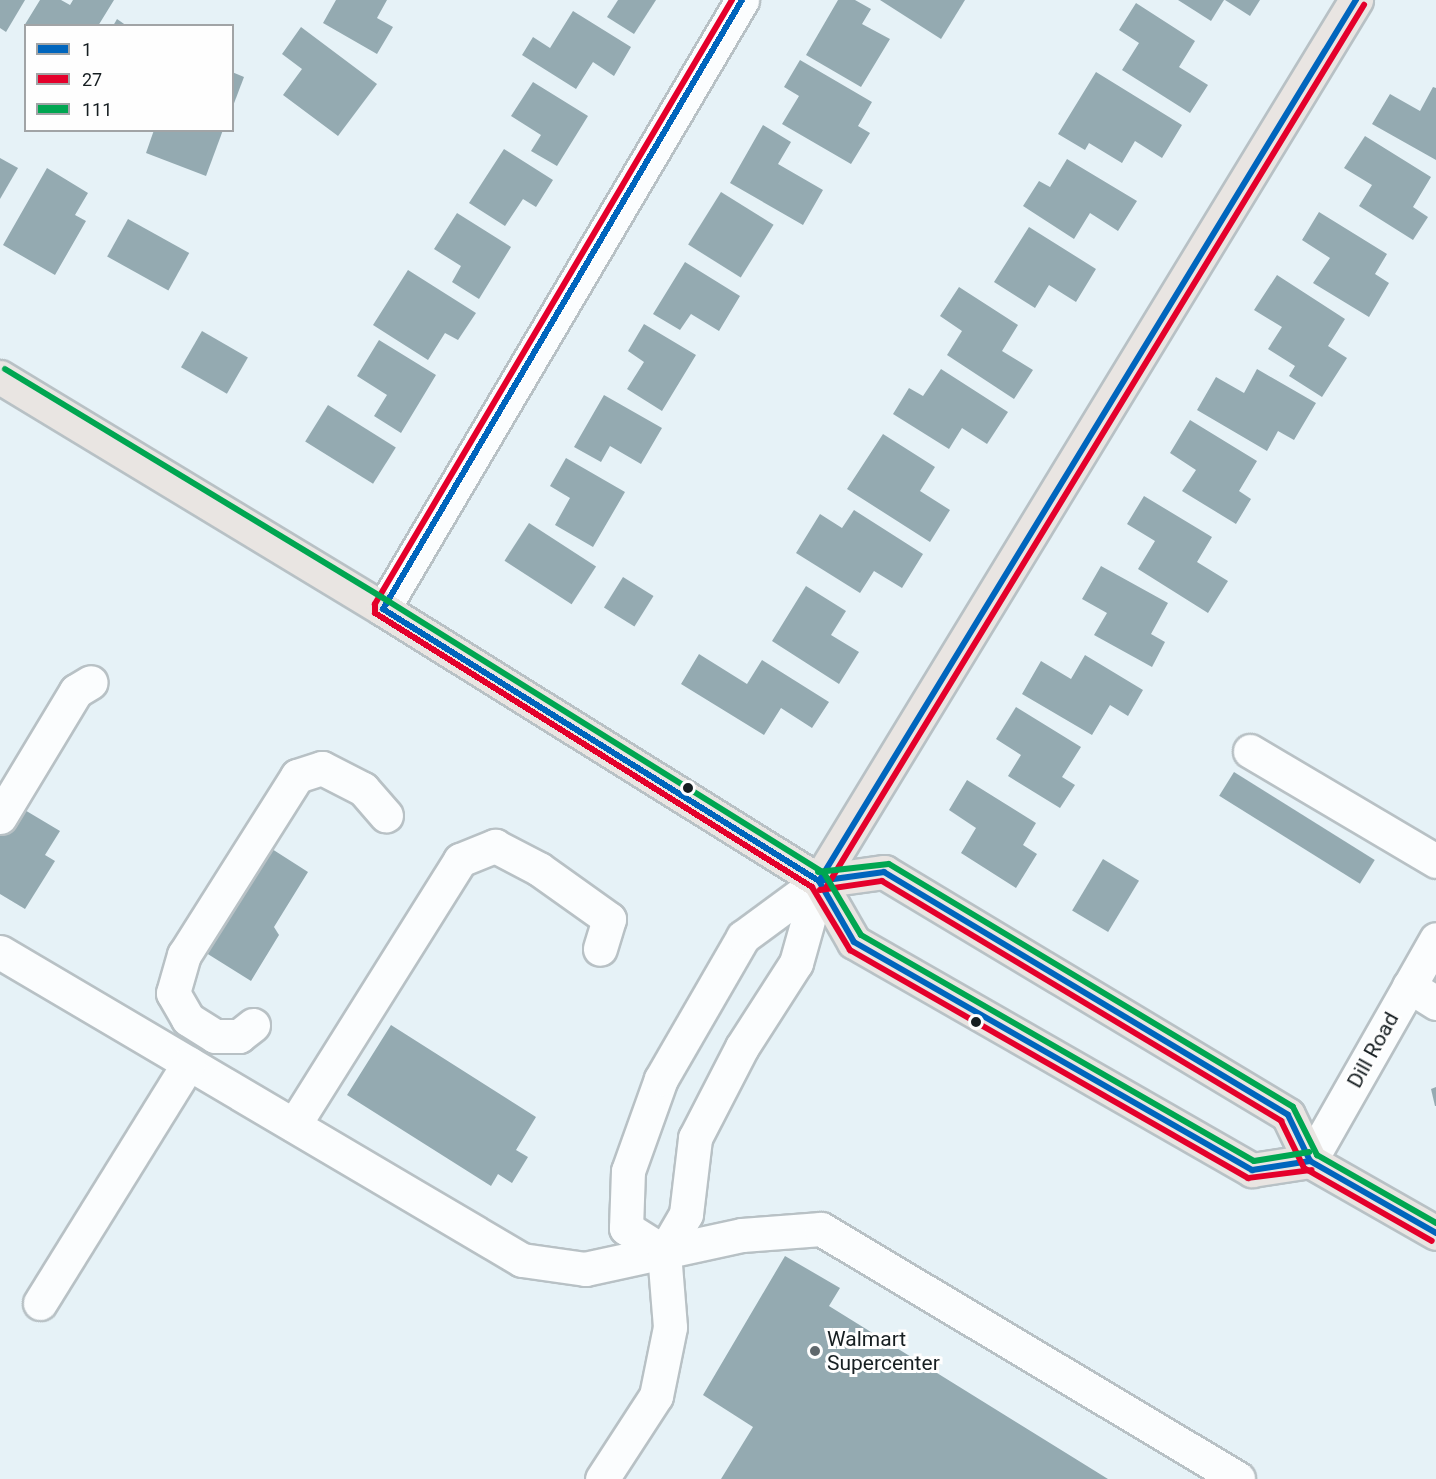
<!DOCTYPE html>
<html>
<head>
<meta charset="utf-8">
<style>
	body { margin:0 }
	#map { position:relative; width:1436px; height:1479px; overflow:hidden; background:#e6f2f7; font-family:Roboto,sans-serif }
	div>[style] { position:absolute }
	[style*='--x'] { left:calc(var(--x)*1px); top:calc(var(--y)*1px); width:calc(var(--w)*1px); rotate:calc(var(--a)*1deg) }
	.building>* { inset:0; background:#94aab1; transform-origin:0 0 }
	.roads { filter:drop-shadow(2px 0 #b8c1c5) drop-shadow(-2px 0 #b8c1c5) drop-shadow(0 2px #b8c1c5) drop-shadow(0 -2px #b8c1c5) }
	.minor>* { height:33px; margin:-16.5px; padding:0 16.5px; transform-origin:16.5px; border-radius:16.5px; background:#fbfdfe }
	.major>* { height:33px; margin:-16.5px; padding:0 16.5px; transform-origin:16.5px; border-radius:16.5px; background:#e9e5e2 }
	.bus-1>* { height:6px; margin:-3px; padding:0 3px; transform-origin:3px; border-radius:3px; background:#0065bd }
	.bus-2>* { height:6px; margin:-3px; padding:0 3px; transform-origin:3px; border-radius:3px; background:#e4002b }
	.bus-3>* { height:6px; margin:-3px; padding:0 3px; transform-origin:3px; border-radius:3px; background:#00a651 }
	.dots>* { width:16px; height:16px; translate:-50% -50%; box-sizing:border-box; border:3px solid #fefefe; border-radius:50% }
	span { translate:-50% -50%; white-space:nowrap; text-align:center; line-height:1.15; -webkit-text-stroke:6px #fefefe; paint-order:stroke }
	.street-label { font-size:21px; color:#161e21 }
	.poi-label { font-size:21px; color:#161e21 }
	.left { translate:0 -50%; text-align:left }
	.legend { position:absolute; left:24px; top:24px; width:210px; height:108px; box-sizing:border-box; background:#fefefe; border:2px solid #a1a4a6; margin:0; padding:8px 10px; list-style:none; font-size:18px; color:#161e21 }
	.legend li { display:flex; align-items:center; gap:12px; height:30px }
	.legend b { width:30px; border:2px solid #a1a4a6 }
</style>
</head>
<body>
<div id="map">
	<div class="building">
		<i style="clip-path:polygon(0 0,25px 0,6px 32px,0 28px)"></i>
		<i style="clip-path:polygon(40px 0,61px 0,70px 5px,73px 0,114px 0,98px 26px,24px 26px)"></i>
		<i style="clip-path:polygon(336px 0,387px 0,377px 18px,393px 27px,377px 54px,323px 23px)"></i>
		<i style="clip-path:polygon(618px 0,656px 0,634px 34px,607px 17px)"></i>
		<i style="clip-path:polygon(838px 0,855px 0,871px 9px,862px 24px,890px 39px,861px 87px,806px 55px)"></i>
		<i style="clip-path:polygon(880px 0,965px 0,941px 39px)"></i>
		<i style="clip-path:polygon(1178px 0,1224px 0,1211px 21px)"></i>
		<i style="clip-path:polygon(1225px 0,1260px 0,1250px 16px)"></i>
		<i style="clip-path:polygon(1136px 3px,1195px 41px,1179px 67px,1208px 85px,1190px 113px,1122px 70px,1139px 43px,1119px 30px)"></i>
		<i style="clip-path:polygon(573px 11px,631px 47px,614px 76px,593px 62px,576px 89px,522px 55px,533px 37px,550px 48px)"></i>
		<i style="clip-path:polygon(117px 19px,127px 26px,113px 26px)"></i>
		<i style="clip-path:polygon(301px 27px,377px 84px,338px 136px,283px 95px,302px 69px,282px 54px)"></i>
		<i style="clip-path:polygon(800px 60px,872px 102px,858px 126px,870px 133px,851px 164px,782px 124px,799px 96px,784px 87px)"></i>
		<i style="clip-path:polygon(232px 72px,244px 77px,233px 106px,232px 106px)"></i>
		<i style="clip-path:polygon(1096px 72px,1182px 125px,1162px 158px,1135px 141px,1122px 163px,1089px 143px,1085px 150px,1058px 134px)"></i>
		<i style="clip-path:polygon(533px 82px,588px 116px,557px 166px,531px 151px,541px 135px,511px 116px)"></i>
		<i style="clip-path:polygon(1433px 87px,1436px 88px,1436px 160px,1372px 124px,1390px 94px,1420px 111px)"></i>
		<i style="clip-path:polygon(763px 125px,791px 142px,778px 164px,823px 190px,803px 225px,730px 183px)"></i>
		<i style="clip-path:polygon(154px 130px,223px 130px,206px 176px,146px 153px)"></i>
		<i style="clip-path:polygon(1365px 136px,1431px 177px,1413px 207px,1428px 217px,1413px 240px,1359px 206px,1372px 185px,1344px 168px)"></i>
		<i style="clip-path:polygon(504px 149px,553px 180px,536px 207px,523px 199px,505px 226px,469px 203px)"></i>
		<i style="clip-path:polygon(0 158px,18px 168px,0 199px)"></i>
		<i style="clip-path:polygon(1067px 159px,1137px 201px,1118px 231px,1090px 213px,1074px 239px,1023px 206px,1039px 181px,1050px 187px)"></i>
		<i style="clip-path:polygon(47px 168px,88px 193px,75px 215px,86px 221px,55px 275px,3px 245px)"></i>
		<i style="left:721px;top:192px;width:62px;height:62px;rotate:32deg"></i>
		<i style="clip-path:polygon(1319px 212px,1387px 254px,1375px 274px,1389px 283px,1369px 317px,1313px 283px,1330px 258px,1302px 240px)"></i>
		<i style="clip-path:polygon(457px 213px,511px 247px,479px 299px,452px 282px,461px 266px,434px 249px)"></i>
		<i style="left:128px;top:219px;width:70px;height:43px;rotate:29deg"></i>
		<i style="clip-path:polygon(1029px 227px,1096px 269px,1076px 302px,1049px 285px,1035px 308px,994px 282px)"></i>
		<i style="clip-path:polygon(685px 262px,740px 296px,719px 331px,691px 314px,680px 330px,653px 314px)"></i>
		<i style="clip-path:polygon(408px 270px,476px 313px,458px 340px,445px 333px,428px 360px,373px 325px)"></i>
		<i style="clip-path:polygon(1277px 275px,1345px 319px,1328px 346px,1347px 358px,1322px 397px,1289px 376px,1295px 366px,1268px 349px,1282px 327px,1254px 310px)"></i>
		<i style="clip-path:polygon(959px 287px,1018px 325px,1002px 351px,1033px 370px,1014px 399px,947px 355px,962px 331px,940px 316px)"></i>
		<i style="clip-path:polygon(644px 324px,696px 355px,662px 411px,627px 389px,644px 362px,628px 351px)"></i>
		<i style="left:202px;top:331px;width:53px;height:42px;rotate:30deg"></i>
		<i style="clip-path:polygon(379px 340px,436px 375px,401px 433px,374px 416px,387px 395px,357px 376px)"></i>
		<i style="clip-path:polygon(941px 369px,1008px 412px,987px 444px,962px 428px,949px 449px,893px 414px,909px 388px,923px 396px)"></i>
		<i style="clip-path:polygon(1257px 369px,1316px 403px,1294px 440px,1278px 431px,1267px 451px,1197px 410px,1216px 377px,1244px 393px)"></i>
		<i style="clip-path:polygon(604px 395px,662px 428px,641px 464px,610px 446px,601px 462px,574px 447px)"></i>
		<i style="left:328px;top:405px;width:80px;height:43px;rotate:32deg"></i>
		<i style="clip-path:polygon(1190px 420px,1257px 461px,1239px 491px,1251px 499px,1236px 524px,1182px 491px,1196px 470px,1170px 453px)"></i>
		<i style="clip-path:polygon(883px 434px,935px 467px,920px 491px,950px 510px,930px 542px,847px 489px)"></i>
		<i style="clip-path:polygon(566px 458px,625px 492px,593px 547px,555px 525px,570px 498px,550px 486px)"></i>
		<i style="clip-path:polygon(1144px 496px,1212px 537px,1197px 562px,1228px 581px,1208px 613px,1138px 569px,1155px 541px,1127px 524px)"></i>
		<i style="clip-path:polygon(854px 510px,923px 554px,902px 588px,874px 571px,860px 593px,796px 553px,820px 514px,842px 528px)"></i>
		<i style="left:529px;top:523px;width:80px;height:45px;rotate:33deg"></i>
		<i style="clip-path:polygon(1101px 566px,1168px 603px,1151px 634px,1165px 642px,1152px 667px,1094px 635px,1107px 613px,1082px 599px)"></i>
		<i style="left:623px;top:577px;width:36px;height:36px;rotate:32deg"></i>
		<i style="clip-path:polygon(806px 586px,846px 611px,831px 635px,859px 652px,839px 684px,772px 641px)"></i>
		<i style="clip-path:polygon(699px 654px,747px 684px,762px 660px,829px 702px,812px 728px,781px 708px,764px 735px,681px 684px)"></i>
		<i style="clip-path:polygon(1085px 655px,1143px 690px,1128px 716px,1110px 705px,1092px 735px,1022px 694px,1041px 661px,1071px 679px)"></i>
		<i style="clip-path:polygon(1016px 707px,1081px 747px,1062px 777px,1075px 785px,1060px 808px,1008px 776px,1021px 755px,996px 739px)"></i>
		<i style="left:1234px;top:772px;width:166px;height:28px;rotate:32deg"></i>
		<i style="clip-path:polygon(967px 780px,1036px 823px,1023px 845px,1037px 854px,1016px 888px,961px 853px,976px 828px,949px 810px)"></i>
		<i style="clip-path:polygon(13px 803px,60px 831px,45px 855px,55px 861px,25px 909px,0 894px,0 824px)"></i>
		<i style="clip-path:polygon(272px 849px,308px 872px,274px 927px,279px 935px,251px 981px,203px 951px,231px 906px,235px 908px)"></i>
		<i style="left:1103px;top:859px;width:42px;height:60px;rotate:31deg"></i>
		<i style="clip-path:polygon(391px 1025px,536px 1117px,516px 1150px,528px 1157px,512px 1183px,498px 1174px,491px 1186px,347px 1095px)"></i>
		<i style="clip-path:polygon(1436px 1087px,1436px 1106px,1435px 1106px,1431px 1089px)"></i>
		<i style="clip-path:polygon(785px 1256px,840px 1288px,829px 1306px,1108px 1479px,721px 1479px,753px 1427px,703px 1395px)"></i>
	</div>
	<div class="roads">
		<div class="minor">
			<i style="--x:383;--y:609;--w:707;--a:-59.48"></i>
			<i style="--x:1250;--y:751;--w:216;--a:30.6"></i>
			<i style="--x:0;--y:817;--w:147;--a:-58.9"></i>
			<i style="--x:76;--y:691;--w:17;--a:-31"></i>
			<i style="--x:0;--y:952;--w:606;--a:30.54"></i>
			<i style="--x:522;--y:1260;--w:64;--a:8.1"></i>
			<i style="--x:585;--y:1269;--w:161;--a:-12.2"></i>
			<i style="--x:742;--y:1235;--w:79;--a:-4.3"></i>
			<i style="--x:821;--y:1229;--w:486;--a:30.9"></i>
			<i style="--x:1409;--y:986;--w:32;--a:32"></i>
			<i style="--x:253;--y:1025;--w:18;--a:142"></i>
			<i style="--x:239;--y:1036;--w:24;--a:180"></i>
			<i style="--x:215;--y:1036;--w:32;--a:-148"></i>
			<i style="--x:188;--y:1019;--w:30;--a:-120"></i>
			<i style="--x:173;--y:993;--w:40;--a:-74"></i>
			<i style="--x:184;--y:955;--w:212;--a:-57.7"></i>
			<i style="--x:297;--y:776;--w:26;--a:-18"></i>
			<i style="--x:322;--y:768;--w:46;--a:27.1"></i>
			<i style="--x:363;--y:789;--w:35;--a:49"></i>
			<i style="--x:294;--y:1125;--w:313;--a:-57.9"></i>
			<i style="--x:460;--y:860;--w:38;--a:-22"></i>
			<i style="--x:495;--y:846;--w:50;--a:27.6"></i>
			<i style="--x:539;--y:869;--w:86;--a:35.5"></i>
			<i style="--x:609;--y:919;--w:31;--a:107"></i>
			<i style="--x:1310;--y:1161;--w:255;--a:-60.4"></i>
			<i style="--x:664;--y:1252;--w:45;--a:-147.7"></i>
			<i style="--x:626;--y:1228;--w:57;--a:-88"></i>
			<i style="--x:628;--y:1171;--w:98;--a:-70.3"></i>
			<i style="--x:661;--y:1079;--w:164;--a:-60"></i>
			<i style="--x:743;--y:937;--w:94;--a:-36.4"></i>
			<i style="--x:40;--y:1303;--w:282;--a:-58.2"></i>
			<i style="--x:602;--y:1479;--w:99;--a:-57"></i>
			<i style="--x:656;--y:1396;--w:70;--a:-78.5"></i>
			<i style="--x:670;--y:1327;--w:75;--a:-94.6"></i>
			<i style="--x:664;--y:1252;--w:44;--a:-59.9"></i>
			<i style="--x:686;--y:1214;--w:77;--a:-83.2"></i>
			<i style="--x:695;--y:1138;--w:102;--a:-62.7"></i>
			<i style="--x:742;--y:1047;--w:100;--a:-57.3"></i>
			<i style="--x:796;--y:963;--w:85;--a:-74.3"></i>
		</div>
		<div class="major">
			<i style="--x:0;--y:377;--w:448;--a:31.2"></i>
			<i style="--x:383;--y:609;--w:514;--a:31.96"></i>
			<i style="--x:819;--y:881;--w:70;--a:60.2"></i>
			<i style="--x:854;--y:942;--w:459;--a:29.8"></i>
			<i style="--x:1252;--y:1170;--w:59;--a:-8.8"></i>
			<i style="--x:819;--y:881;--w:1032;--a:-58.64"></i>
			<i style="--x:819;--y:881;--w:66;--a:-7.9"></i>
			<i style="--x:884;--y:872;--w:471;--a:31"></i>
			<i style="--x:1288;--y:1115;--w:51;--a:64.4"></i>
			<i style="--x:1310;--y:1161;--w:145;--a:29.7"></i>
		</div>
	</div>
	<div class="bus-1">
		<i style="--x:742;--y:0;--w:707;--a:120.52"></i>
		<i style="--x:383;--y:609;--w:514;--a:31.96"></i>
		<i style="--x:819;--y:881;--w:70;--a:60.2"></i>
		<i style="--x:854;--y:942;--w:459;--a:29.8"></i>
		<i style="--x:1252;--y:1170;--w:59;--a:-8.8"></i>
		<i style="--x:819;--y:881;--w:1032;--a:-58.64"></i>
		<i style="--x:819;--y:881;--w:66;--a:-7.9"></i>
		<i style="--x:884;--y:872;--w:471;--a:31"></i>
		<i style="--x:1288;--y:1115;--w:51;--a:64.4"></i>
		<i style="--x:1310;--y:1161;--w:145;--a:29.7"></i>
	</div>
	<div class="bus-2">
		<i style="--x:732;--y:0;--w:702;--a:120.59"></i>
		<i style="--x:375;--y:604;--w:9;--a:90"></i>
		<i style="--x:375;--y:613;--w:516;--a:32.09"></i>
		<i style="--x:812;--y:887;--w:74;--a:58.9"></i>
		<i style="--x:850;--y:950;--w:459;--a:29.8"></i>
		<i style="--x:1248;--y:1178;--w:64;--a:-7.2"></i>
		<i style="--x:827;--y:886;--w:1032;--a:-58.64"></i>
		<i style="--x:820;--y:890;--w:63;--a:-8.3"></i>
		<i style="--x:882;--y:881;--w:466;--a:31"></i>
		<i style="--x:1281;--y:1121;--w:52;--a:63.9"></i>
		<i style="--x:1304;--y:1168;--w:147;--a:29.7"></i>
	</div>
	<div class="bus-3">
		<i style="--x:5;--y:369;--w:448;--a:31.2"></i>
		<i style="--x:388;--y:601;--w:514;--a:31.96"></i>
		<i style="--x:824;--y:873;--w:72;--a:59.2"></i>
		<i style="--x:861;--y:935;--w:453;--a:29.9"></i>
		<i style="--x:1254;--y:1161;--w:56;--a:-9.3"></i>
		<i style="--x:818;--y:872;--w:71;--a:-6.4"></i>
		<i style="--x:889;--y:864;--w:471;--a:31"></i>
		<i style="--x:1293;--y:1107;--w:54;--a:63.4"></i>
		<i style="--x:1317;--y:1155;--w:137;--a:29.7"></i>
	</div>
	<div class="dots">
		<i style="left:688px;top:788px;background:#161e21"></i>
		<i style="left:976px;top:1022px;background:#161e21"></i>
		<i style="left:815px;top:1351px;background:#5f686c"></i>
	</div>
	<div class="street-label">
		<span style="left:1373px;top:1050px;rotate:-61deg">Dill Road</span>
	</div>
	<div class="poi-label">
		<span class="left" style="left:827px;top:1351px">Walmart<br>Supercenter</span>
	</div>
	<ul class="legend">
	<li><b style="height:8px;background:#0065bd"></b>1</li>
	<li><b style="height:8px;background:#e4002b"></b>27</li>
	<li><b style="height:8px;background:#00a651"></b>111</li>
	</ul>
</div>
</body>
</html>
